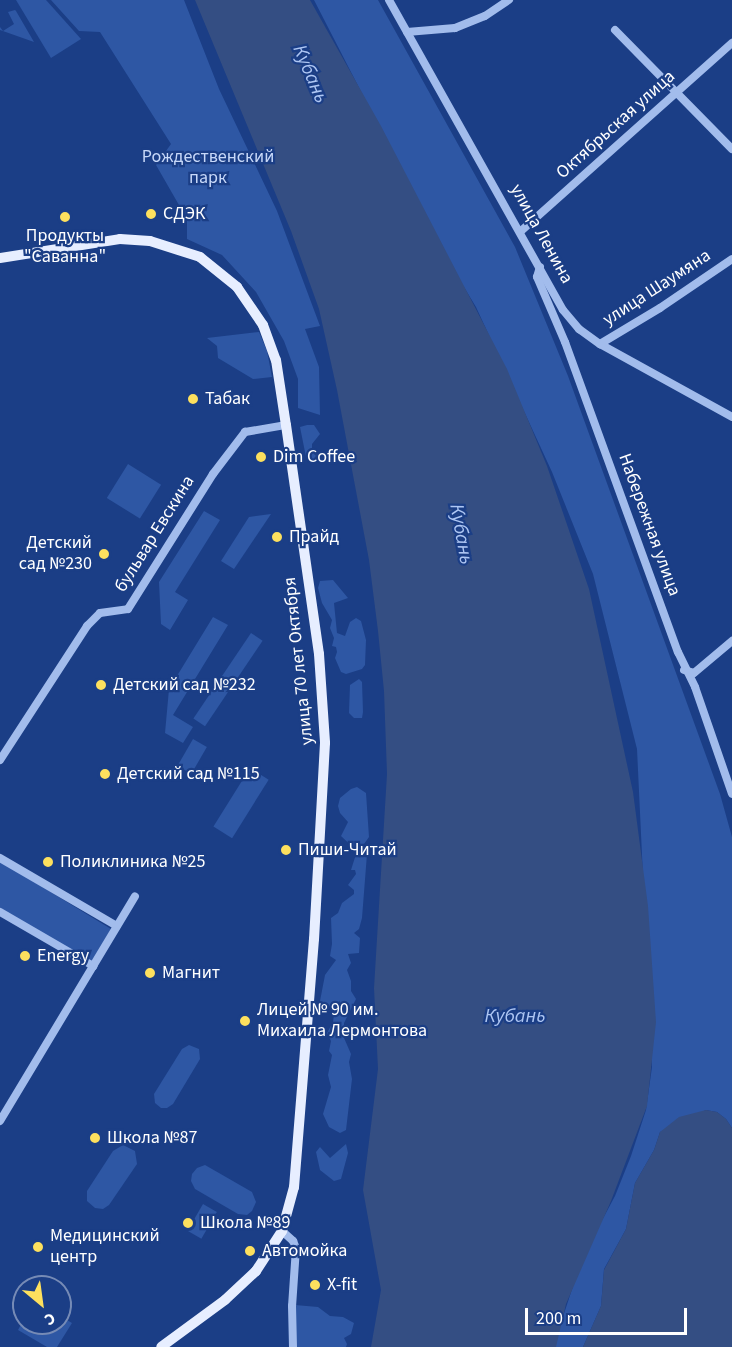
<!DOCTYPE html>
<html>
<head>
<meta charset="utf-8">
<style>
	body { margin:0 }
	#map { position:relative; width:732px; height:1347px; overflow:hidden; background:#1b3e86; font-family:"Source Sans 3",sans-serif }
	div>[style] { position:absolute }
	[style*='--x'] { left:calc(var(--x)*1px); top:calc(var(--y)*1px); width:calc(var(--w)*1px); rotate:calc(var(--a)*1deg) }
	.green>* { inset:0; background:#2e57a4; transform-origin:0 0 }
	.water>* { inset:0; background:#344e83 }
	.minor>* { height:8px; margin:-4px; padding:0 4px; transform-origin:4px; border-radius:4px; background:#a2bcec }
	.major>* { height:10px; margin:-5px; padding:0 5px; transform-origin:5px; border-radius:5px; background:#e7eeff }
	.dots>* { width:16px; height:16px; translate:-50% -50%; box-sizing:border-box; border:3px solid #1b3e86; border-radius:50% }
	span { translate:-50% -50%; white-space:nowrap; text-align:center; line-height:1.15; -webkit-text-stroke:4.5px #1b3e86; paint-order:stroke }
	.street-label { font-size:18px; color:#fff }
	.park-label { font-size:18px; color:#c7d8f9 }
	.poi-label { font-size:18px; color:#fff }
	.left { translate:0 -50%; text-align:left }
	.right { translate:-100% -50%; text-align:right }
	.water-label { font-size:20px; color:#aec6f3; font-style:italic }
	.north { position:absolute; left:12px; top:1275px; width:60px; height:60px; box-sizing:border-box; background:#1b3e86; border:2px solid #768bb6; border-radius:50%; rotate:151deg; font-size:16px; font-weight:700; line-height:24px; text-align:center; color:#fff }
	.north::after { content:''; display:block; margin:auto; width:21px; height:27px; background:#fde05e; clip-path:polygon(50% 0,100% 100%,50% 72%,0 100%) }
	.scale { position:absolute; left:525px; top:1308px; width:162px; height:27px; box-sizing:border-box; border:3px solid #fff; border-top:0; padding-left:8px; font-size:18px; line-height:21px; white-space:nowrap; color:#fff; -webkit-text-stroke:4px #1b3e86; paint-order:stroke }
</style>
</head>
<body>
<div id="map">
	<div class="green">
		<i style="clip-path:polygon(16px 0,46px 0,81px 39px,51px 58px)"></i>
		<i style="clip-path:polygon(51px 0,184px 0,219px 89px,277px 211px,320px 326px,305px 329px,319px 367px,320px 415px,298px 408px,298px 379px,284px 341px,256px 292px,222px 255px,187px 239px,187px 219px,156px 165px,171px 144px,100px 32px,79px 31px)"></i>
		<i style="clip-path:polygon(314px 0,378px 0,515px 247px,568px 376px,720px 794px,732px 837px,732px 1128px,726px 1119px,717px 1112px,706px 1110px,660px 1132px,654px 1150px,635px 1183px,626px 1229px,604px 1269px,601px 1306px,583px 1347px,553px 1347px,583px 1256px,615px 1196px,631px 1156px,646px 1110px,652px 1067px,637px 749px,593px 574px,552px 472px,476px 307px,447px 259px)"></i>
		<i style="clip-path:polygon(15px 10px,16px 11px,34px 42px,0 30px,0 27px,3px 31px,14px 24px,8px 12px)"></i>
		<i style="clip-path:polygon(259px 332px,267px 351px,272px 377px,253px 379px,218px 358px,217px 346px,207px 338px)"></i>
		<i style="clip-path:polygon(307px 425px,314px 425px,320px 434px,312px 444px,312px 448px,319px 453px,321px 459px,317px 462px,309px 462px,306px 457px,300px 427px)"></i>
		<i style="left:128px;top:464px;width:39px;height:40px;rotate:32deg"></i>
		<i style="clip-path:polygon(204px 511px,220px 520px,175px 592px,188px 600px,170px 630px,161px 624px,159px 582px)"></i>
		<i style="clip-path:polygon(271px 514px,234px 569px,221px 561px,249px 517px)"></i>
		<i style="clip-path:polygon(333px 580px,348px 598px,334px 603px,337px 633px,345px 636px,350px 622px,356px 618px,361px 621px,366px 640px,365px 665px,362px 669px,346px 674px,341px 672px,335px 658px,337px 652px,336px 647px,332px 646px,334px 638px,330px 628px,332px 620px,322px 603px,318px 588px,320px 581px)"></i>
		<i style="clip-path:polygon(213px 617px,228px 625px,173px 715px,193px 727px,183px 743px,165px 733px,169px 689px)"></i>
		<i style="left:251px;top:633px;width:14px;height:103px;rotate:34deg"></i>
		<i style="clip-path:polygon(359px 679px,362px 682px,363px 712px,362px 718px,354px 718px,349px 713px,350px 685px)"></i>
		<i style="left:193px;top:739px;width:16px;height:31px;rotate:30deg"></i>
		<i style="left:250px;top:768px;width:22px;height:69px;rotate:32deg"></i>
		<i style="clip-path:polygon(357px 787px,366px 793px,369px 837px,364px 844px,367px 854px,362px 918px,359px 929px,354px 933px,360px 938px,359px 953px,348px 954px,351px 963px,347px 970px,351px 981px,351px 991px,356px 999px,344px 1023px,344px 1038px,351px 1054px,349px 1062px,352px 1079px,346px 1130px,340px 1133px,329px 1127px,323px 1114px,331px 1087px,328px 1075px,332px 1055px,329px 1051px,331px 1041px,327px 1033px,333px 1022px,335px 1007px,327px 1006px,320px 1001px,325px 975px,336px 960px,330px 956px,332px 944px,331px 918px,338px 913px,342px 903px,354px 894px,354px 890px,348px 885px,356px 874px,355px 870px,351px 870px,357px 851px,341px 836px,348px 822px,340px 813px,338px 806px,340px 798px,351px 789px)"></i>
		<i style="clip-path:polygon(0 861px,111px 929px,92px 962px,0 908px)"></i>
		<i style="clip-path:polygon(189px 1045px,199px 1049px,200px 1059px,173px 1104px,167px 1108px,161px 1108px,155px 1103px,154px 1094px,182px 1049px)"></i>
		<i style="clip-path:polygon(346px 1144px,348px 1153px,341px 1179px,334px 1181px,320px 1170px,316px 1152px,320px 1147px,330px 1158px)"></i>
		<i style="clip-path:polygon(123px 1145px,135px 1151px,137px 1164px,109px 1205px,103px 1209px,95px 1208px,87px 1201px,87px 1191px,113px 1151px)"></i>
		<i style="clip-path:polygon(205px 1165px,252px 1192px,256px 1202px,252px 1211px,247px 1215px,238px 1214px,195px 1189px,191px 1181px,192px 1174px,197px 1168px)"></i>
		<i style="left:203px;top:1204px;width:16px;height:31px;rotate:30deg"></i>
		<i style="clip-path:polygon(295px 1305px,318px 1307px,330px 1316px,343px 1317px,354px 1323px,351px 1334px,344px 1338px,347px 1344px,346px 1347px,296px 1347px)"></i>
		<i style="clip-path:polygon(60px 1316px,72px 1323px,57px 1347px,47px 1347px,18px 1330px,24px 1319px,24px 1323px,60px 1323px)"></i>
	</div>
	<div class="water">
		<i style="clip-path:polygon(195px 0,310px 0,381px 126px,507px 369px,547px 466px,589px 589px,633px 792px,648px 906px,656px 1022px,647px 1106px,611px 1201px,566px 1304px,556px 1347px,371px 1347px,381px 1290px,363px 1190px,378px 1069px,374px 988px,387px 774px,384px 691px,378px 631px,369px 560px,337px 390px,319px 309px,291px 231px)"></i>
		<i style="clip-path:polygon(706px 1110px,717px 1112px,726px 1119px,732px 1128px,732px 1347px,583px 1347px,601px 1306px,604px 1270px,626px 1229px,635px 1183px,654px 1150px,660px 1132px,679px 1117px)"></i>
	</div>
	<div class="minor">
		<i style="--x:389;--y:0;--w:355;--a:60.7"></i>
		<i style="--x:563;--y:310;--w:25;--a:50"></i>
		<i style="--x:579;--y:329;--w:26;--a:36"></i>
		<i style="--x:600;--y:344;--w:151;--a:28.9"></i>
		<i style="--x:615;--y:30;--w:167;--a:45.5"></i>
		<i style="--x:407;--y:32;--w:48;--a:-4.8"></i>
		<i style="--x:455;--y:28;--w:32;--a:-22"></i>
		<i style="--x:485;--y:16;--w:29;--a:-34"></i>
		<i style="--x:521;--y:231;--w:283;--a:-41.7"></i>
		<i style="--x:540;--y:267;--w:10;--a:107"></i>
		<i style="--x:537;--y:277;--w:71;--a:66.7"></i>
		<i style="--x:565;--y:342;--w:330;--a:70"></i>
		<i style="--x:678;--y:652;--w:39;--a:64"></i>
		<i style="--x:695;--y:687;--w:113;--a:70.9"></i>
		<i style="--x:600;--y:344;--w:70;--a:-31"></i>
		<i style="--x:660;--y:308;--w:87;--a:-34.2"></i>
		<i style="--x:684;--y:670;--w:10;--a:17"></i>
		<i style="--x:694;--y:673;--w:50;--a:-40.1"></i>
		<i style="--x:0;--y:760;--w:160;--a:-57"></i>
		<i style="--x:87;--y:626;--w:18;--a:-45"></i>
		<i style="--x:100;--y:613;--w:28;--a:-8"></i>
		<i style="--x:128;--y:609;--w:160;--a:-57.8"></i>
		<i style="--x:213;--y:474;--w:53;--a:-52.7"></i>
		<i style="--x:245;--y:432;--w:42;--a:-9.7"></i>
		<i style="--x:0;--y:858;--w:135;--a:30.2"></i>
		<i style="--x:0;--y:912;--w:108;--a:30.1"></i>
		<i style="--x:0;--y:1121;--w:262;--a:-59"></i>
		<i style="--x:282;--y:1231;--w:15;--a:42"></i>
		<i style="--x:293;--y:1241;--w:8;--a:67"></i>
		<i style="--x:296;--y:1248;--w:58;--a:93.9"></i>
		<i style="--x:292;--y:1306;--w:41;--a:88.6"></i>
	</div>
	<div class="major">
		<i style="--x:0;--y:258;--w:121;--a:-9"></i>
		<i style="--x:120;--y:239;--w:30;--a:4"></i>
		<i style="--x:150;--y:241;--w:52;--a:17.7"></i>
		<i style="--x:200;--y:257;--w:48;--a:39"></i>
		<i style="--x:237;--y:287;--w:46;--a:55.6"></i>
		<i style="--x:263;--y:325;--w:37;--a:70"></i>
		<i style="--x:276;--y:360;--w:66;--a:81.3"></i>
		<i style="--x:286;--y:425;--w:231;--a:81.8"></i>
		<i style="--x:319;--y:654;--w:89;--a:86.1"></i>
		<i style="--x:325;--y:743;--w:196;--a:93.2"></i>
		<i style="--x:314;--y:939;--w:249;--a:94.6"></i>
		<i style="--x:294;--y:1187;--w:46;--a:105.3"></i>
		<i style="--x:282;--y:1231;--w:48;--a:123"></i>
		<i style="--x:256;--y:1271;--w:42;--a:136.9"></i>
		<i style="--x:225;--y:1300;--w:79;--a:143.7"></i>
	</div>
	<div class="dots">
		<i style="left:151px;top:214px;background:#fde05e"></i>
		<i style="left:65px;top:217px;background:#fde05e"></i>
		<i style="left:193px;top:399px;background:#fde05e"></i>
		<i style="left:261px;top:457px;background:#fde05e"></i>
		<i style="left:277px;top:537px;background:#fde05e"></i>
		<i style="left:104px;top:554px;background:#fde05e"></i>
		<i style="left:101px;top:685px;background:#fde05e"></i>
		<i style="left:105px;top:774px;background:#fde05e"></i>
		<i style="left:286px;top:850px;background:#fde05e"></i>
		<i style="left:48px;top:862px;background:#fde05e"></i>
		<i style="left:25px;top:956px;background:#fde05e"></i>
		<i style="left:150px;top:973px;background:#fde05e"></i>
		<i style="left:245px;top:1021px;background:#fde05e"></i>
		<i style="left:95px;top:1138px;background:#fde05e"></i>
		<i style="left:188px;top:1223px;background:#fde05e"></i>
		<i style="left:38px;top:1247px;background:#fde05e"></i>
		<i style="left:250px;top:1251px;background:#fde05e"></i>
		<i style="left:315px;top:1285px;background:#fde05e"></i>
	</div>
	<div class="street-label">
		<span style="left:616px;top:125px;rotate:-42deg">Октябрьская улица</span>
		<span style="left:541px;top:234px;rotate:61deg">улица Ленина</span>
		<span style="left:657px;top:288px;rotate:-33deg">улица Шаумяна</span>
		<span style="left:649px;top:525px;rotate:70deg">Набережная улица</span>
		<span style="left:155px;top:534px;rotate:-58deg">бульвар Евскина</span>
		<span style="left:299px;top:661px;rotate:-96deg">улица 70 лет Октября</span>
	</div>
	<div class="park-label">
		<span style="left:208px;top:168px">Рождественский<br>парк</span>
	</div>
	<div class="poi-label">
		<span class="left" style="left:163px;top:214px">СДЭК</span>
		<span style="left:65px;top:247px">Продукты<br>"Саванна"</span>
		<span class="left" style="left:205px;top:399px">Табак</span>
		<span class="left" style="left:273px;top:457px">Dim Coffee</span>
		<span class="left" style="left:289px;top:537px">Прайд</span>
		<span class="right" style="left:92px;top:554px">Детский<br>сад №230</span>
		<span class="left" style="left:113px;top:685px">Детский сад №232</span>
		<span class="left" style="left:117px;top:774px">Детский сад №115</span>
		<span class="left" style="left:298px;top:850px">Пиши-Читай</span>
		<span class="left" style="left:60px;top:862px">Поликлиника №25</span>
		<span class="left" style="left:37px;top:956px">Energy</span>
		<span class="left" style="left:162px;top:973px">Магнит</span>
		<span class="left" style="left:257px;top:1021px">Лицей № 90 им.<br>Михаила Лермонтова</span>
		<span class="left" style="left:107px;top:1138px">Школа №87</span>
		<span class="left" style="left:200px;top:1223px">Школа №89</span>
		<span class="left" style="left:50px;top:1247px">Медицинский<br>центр</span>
		<span class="left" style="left:262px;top:1251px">Автомойка</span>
		<span class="left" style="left:327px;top:1285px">X-fit</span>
	</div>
	<div class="water-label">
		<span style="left:310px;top:74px;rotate:67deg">Кубань</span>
		<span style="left:461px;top:534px;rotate:80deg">Кубань</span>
		<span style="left:515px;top:1016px">Кубань</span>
	</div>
	<div class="north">С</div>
	<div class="scale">200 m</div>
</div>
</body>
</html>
